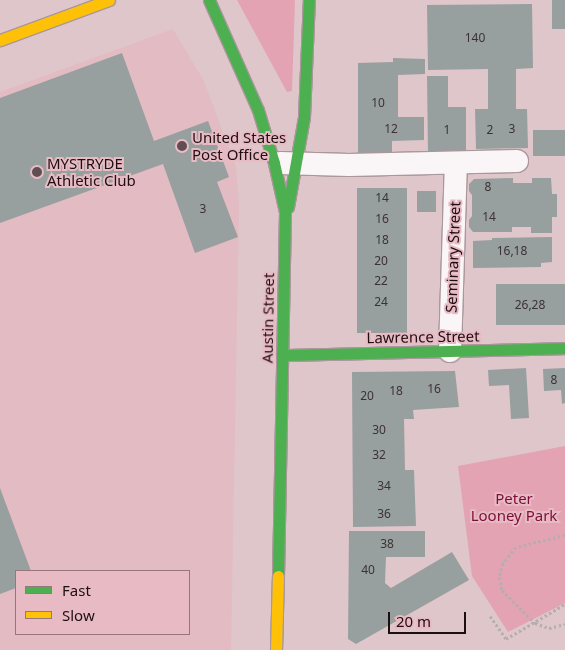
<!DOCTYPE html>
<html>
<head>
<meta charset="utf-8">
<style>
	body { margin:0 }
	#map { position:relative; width:565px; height:650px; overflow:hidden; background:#dec6ca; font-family:"Noto Sans",sans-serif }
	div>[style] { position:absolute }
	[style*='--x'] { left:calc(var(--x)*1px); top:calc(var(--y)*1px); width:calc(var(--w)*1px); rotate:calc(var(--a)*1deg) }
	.built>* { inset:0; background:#e2bbc3 }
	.green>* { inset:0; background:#e4a3b2 }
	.building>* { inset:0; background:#989f9f; transform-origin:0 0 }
	.path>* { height:3px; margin-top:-1.5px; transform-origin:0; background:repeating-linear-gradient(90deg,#b5adaf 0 2.5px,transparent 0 5px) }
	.roads { filter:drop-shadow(1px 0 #aa979b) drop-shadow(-1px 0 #aa979b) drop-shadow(0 1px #aa979b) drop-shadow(0 -1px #aa979b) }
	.street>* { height:22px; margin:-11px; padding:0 11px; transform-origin:11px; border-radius:11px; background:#faf6f7 }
	.fast>* { height:11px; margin:-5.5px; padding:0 5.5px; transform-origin:5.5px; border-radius:5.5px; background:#4caf50 }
	.slow>* { height:11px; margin:-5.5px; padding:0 5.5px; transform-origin:5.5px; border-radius:5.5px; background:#ffc107 }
	.dots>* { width:14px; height:14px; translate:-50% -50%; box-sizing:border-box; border:2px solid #e8bbc4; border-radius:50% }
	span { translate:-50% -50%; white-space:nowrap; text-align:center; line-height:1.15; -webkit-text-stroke:4px #e8bbc4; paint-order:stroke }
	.number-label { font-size:12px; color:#3c3234 }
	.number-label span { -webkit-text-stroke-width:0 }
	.poi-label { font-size:15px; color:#1d0e11 }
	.left { translate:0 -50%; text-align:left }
	.street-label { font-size:15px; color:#1d0e11 }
	.park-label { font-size:15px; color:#7c0e3a }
	.legend { position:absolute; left:15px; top:570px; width:175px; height:65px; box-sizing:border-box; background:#e8bbc4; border:1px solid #97767c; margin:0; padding:6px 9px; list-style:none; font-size:15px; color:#1d0e11 }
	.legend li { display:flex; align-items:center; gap:10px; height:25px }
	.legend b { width:25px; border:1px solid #97767c }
	.scale { position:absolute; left:388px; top:612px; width:78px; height:22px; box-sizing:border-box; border:2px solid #1d0e11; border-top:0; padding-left:6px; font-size:15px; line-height:18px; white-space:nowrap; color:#1d0e11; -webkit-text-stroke:4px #e8bbc4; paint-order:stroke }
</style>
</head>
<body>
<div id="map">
	<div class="built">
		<i style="clip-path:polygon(evenodd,173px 29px,204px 81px,236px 167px,239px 204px,231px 650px,0 650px,0 92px,173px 29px,16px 571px,189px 571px,189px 634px,16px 634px,16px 571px)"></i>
	</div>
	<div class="green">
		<i style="clip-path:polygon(237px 0,295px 0,292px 91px,287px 92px)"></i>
		<i style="clip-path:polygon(565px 446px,565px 603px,508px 632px,472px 576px,458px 466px)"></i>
	</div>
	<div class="building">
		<i style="left:552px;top:0;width:13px;height:29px"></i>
		<i style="clip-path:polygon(532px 4px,533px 68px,516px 69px,516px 109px,527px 109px,528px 148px,476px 149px,475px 109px,488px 109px,488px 69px,428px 70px,427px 5px)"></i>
		<i style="clip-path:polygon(122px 53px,154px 141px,208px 121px,229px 177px,217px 182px,238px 237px,195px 253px,163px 164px,0 223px,0 98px)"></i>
		<i style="clip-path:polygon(393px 58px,425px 59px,425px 74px,398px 75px,398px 117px,424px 117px,424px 140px,392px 141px,392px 153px,358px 153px,358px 63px,393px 62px)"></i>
		<i style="clip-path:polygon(427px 76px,448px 76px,448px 107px,466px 107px,466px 152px,428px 153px)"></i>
		<i style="left:533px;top:130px;width:32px;height:26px"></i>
		<i style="clip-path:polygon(513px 178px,513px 183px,532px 183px,532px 178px,551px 178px,552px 194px,557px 194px,557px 217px,552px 217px,552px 233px,531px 233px,531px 227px,512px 227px,512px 232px,473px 232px,469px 227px,469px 220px,472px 216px,472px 195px,469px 191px,469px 184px,474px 179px)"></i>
		<i style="left:357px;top:188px;width:50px;height:145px"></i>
		<i style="left:417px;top:191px;width:19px;height:21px"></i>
		<i style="clip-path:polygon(552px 237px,552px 262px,541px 263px,541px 267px,473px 268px,473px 241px,492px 240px,492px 238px)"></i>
		<i style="left:565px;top:284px;width:41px;height:69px;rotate:90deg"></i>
		<i style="clip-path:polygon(526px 368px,529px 418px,511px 419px,509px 385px,489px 386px,488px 370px)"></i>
		<i style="clip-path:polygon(565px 368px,565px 403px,562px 404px,561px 390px,544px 391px,543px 369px)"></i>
		<i style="clip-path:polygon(455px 371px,459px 407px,413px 410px,414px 419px,404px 419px,405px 470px,414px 470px,416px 526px,353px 527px,352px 372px)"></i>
		<i style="clip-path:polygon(0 488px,31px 571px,16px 571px,16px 588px,0 594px)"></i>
		<i style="clip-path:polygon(349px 531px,425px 531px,425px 557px,386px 557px,385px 583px,391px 588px,452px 552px,469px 580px,356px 644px,348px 639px)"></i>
	</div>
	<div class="path">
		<i style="--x:565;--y:535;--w:50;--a:166.2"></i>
		<i style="--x:516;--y:547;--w:21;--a:129"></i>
		<i style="--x:503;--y:563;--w:15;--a:106"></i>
		<i style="--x:499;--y:577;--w:13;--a:77"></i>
		<i style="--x:502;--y:590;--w:47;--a:45"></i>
		<i style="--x:535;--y:623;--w:15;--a:20"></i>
		<i style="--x:549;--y:628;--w:16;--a:-14"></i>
		<i style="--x:490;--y:616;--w:28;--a:55"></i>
		<i style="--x:506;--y:639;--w:69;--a:-30.7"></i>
	</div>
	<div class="roads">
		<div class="street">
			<i style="--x:280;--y:163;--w:69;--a:1.7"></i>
			<i style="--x:349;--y:165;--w:168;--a:-1.4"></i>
			<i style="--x:450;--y:351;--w:188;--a:-88.2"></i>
		</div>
		<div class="fast">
			<i style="--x:209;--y:0;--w:120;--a:66"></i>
			<i style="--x:258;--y:110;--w:55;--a:73.2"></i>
			<i style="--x:274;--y:163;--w:50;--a:77.3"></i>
			<i style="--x:285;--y:212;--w:364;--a:91.1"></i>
			<i style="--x:288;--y:207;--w:91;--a:-79.9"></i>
			<i style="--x:304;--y:117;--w:117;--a:-87.6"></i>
			<i style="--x:282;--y:355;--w:283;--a:-1.4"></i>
		</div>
		<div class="slow">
			<i style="--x:0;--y:40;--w:116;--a:-20.2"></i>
			<i style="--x:276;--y:650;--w:74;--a:-88.5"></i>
		</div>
	</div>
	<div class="dots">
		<i style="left:182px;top:146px;background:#614e52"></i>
		<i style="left:37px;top:172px;background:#614e52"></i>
	</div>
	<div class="number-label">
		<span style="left:475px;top:38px">140</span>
		<span style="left:378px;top:103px">10</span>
		<span style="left:391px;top:129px">12</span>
		<span style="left:512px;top:129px">3</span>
		<span style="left:447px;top:130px">1</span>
		<span style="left:490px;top:130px">2</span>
		<span style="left:488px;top:187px">8</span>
		<span style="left:382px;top:198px">14</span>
		<span style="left:203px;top:209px">3</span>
		<span style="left:489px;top:217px">14</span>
		<span style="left:382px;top:219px">16</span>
		<span style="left:382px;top:240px">18</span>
		<span style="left:512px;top:251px">16,18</span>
		<span style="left:381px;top:261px">20</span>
		<span style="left:381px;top:281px">22</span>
		<span style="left:381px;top:302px">24</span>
		<span style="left:530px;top:305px">26,28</span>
		<span style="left:554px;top:380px">8</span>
		<span style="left:434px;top:389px">16</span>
		<span style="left:396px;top:391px">18</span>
		<span style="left:367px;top:396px">20</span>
		<span style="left:379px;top:430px">30</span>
		<span style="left:379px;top:455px">32</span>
		<span style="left:384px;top:486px">34</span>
		<span style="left:384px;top:514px">36</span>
		<span style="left:387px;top:544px">38</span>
		<span style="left:368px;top:570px">40</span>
	</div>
	<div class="poi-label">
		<span class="left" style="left:192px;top:146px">United States<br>Post Office</span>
		<span class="left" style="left:47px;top:172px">MYSTRYDE<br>Athletic Club</span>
	</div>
	<div class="street-label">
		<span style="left:453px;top:257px;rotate:-88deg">Seminary Street</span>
		<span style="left:268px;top:318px;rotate:-89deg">Austin Street</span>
		<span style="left:423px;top:337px;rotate:-1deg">Lawrence Street</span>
	</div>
	<div class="park-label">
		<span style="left:514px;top:507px">Peter<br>Looney Park</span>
	</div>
	<ul class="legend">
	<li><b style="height:6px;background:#4caf50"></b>Fast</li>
	<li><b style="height:6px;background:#ffc107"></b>Slow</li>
	</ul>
	<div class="scale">20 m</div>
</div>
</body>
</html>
